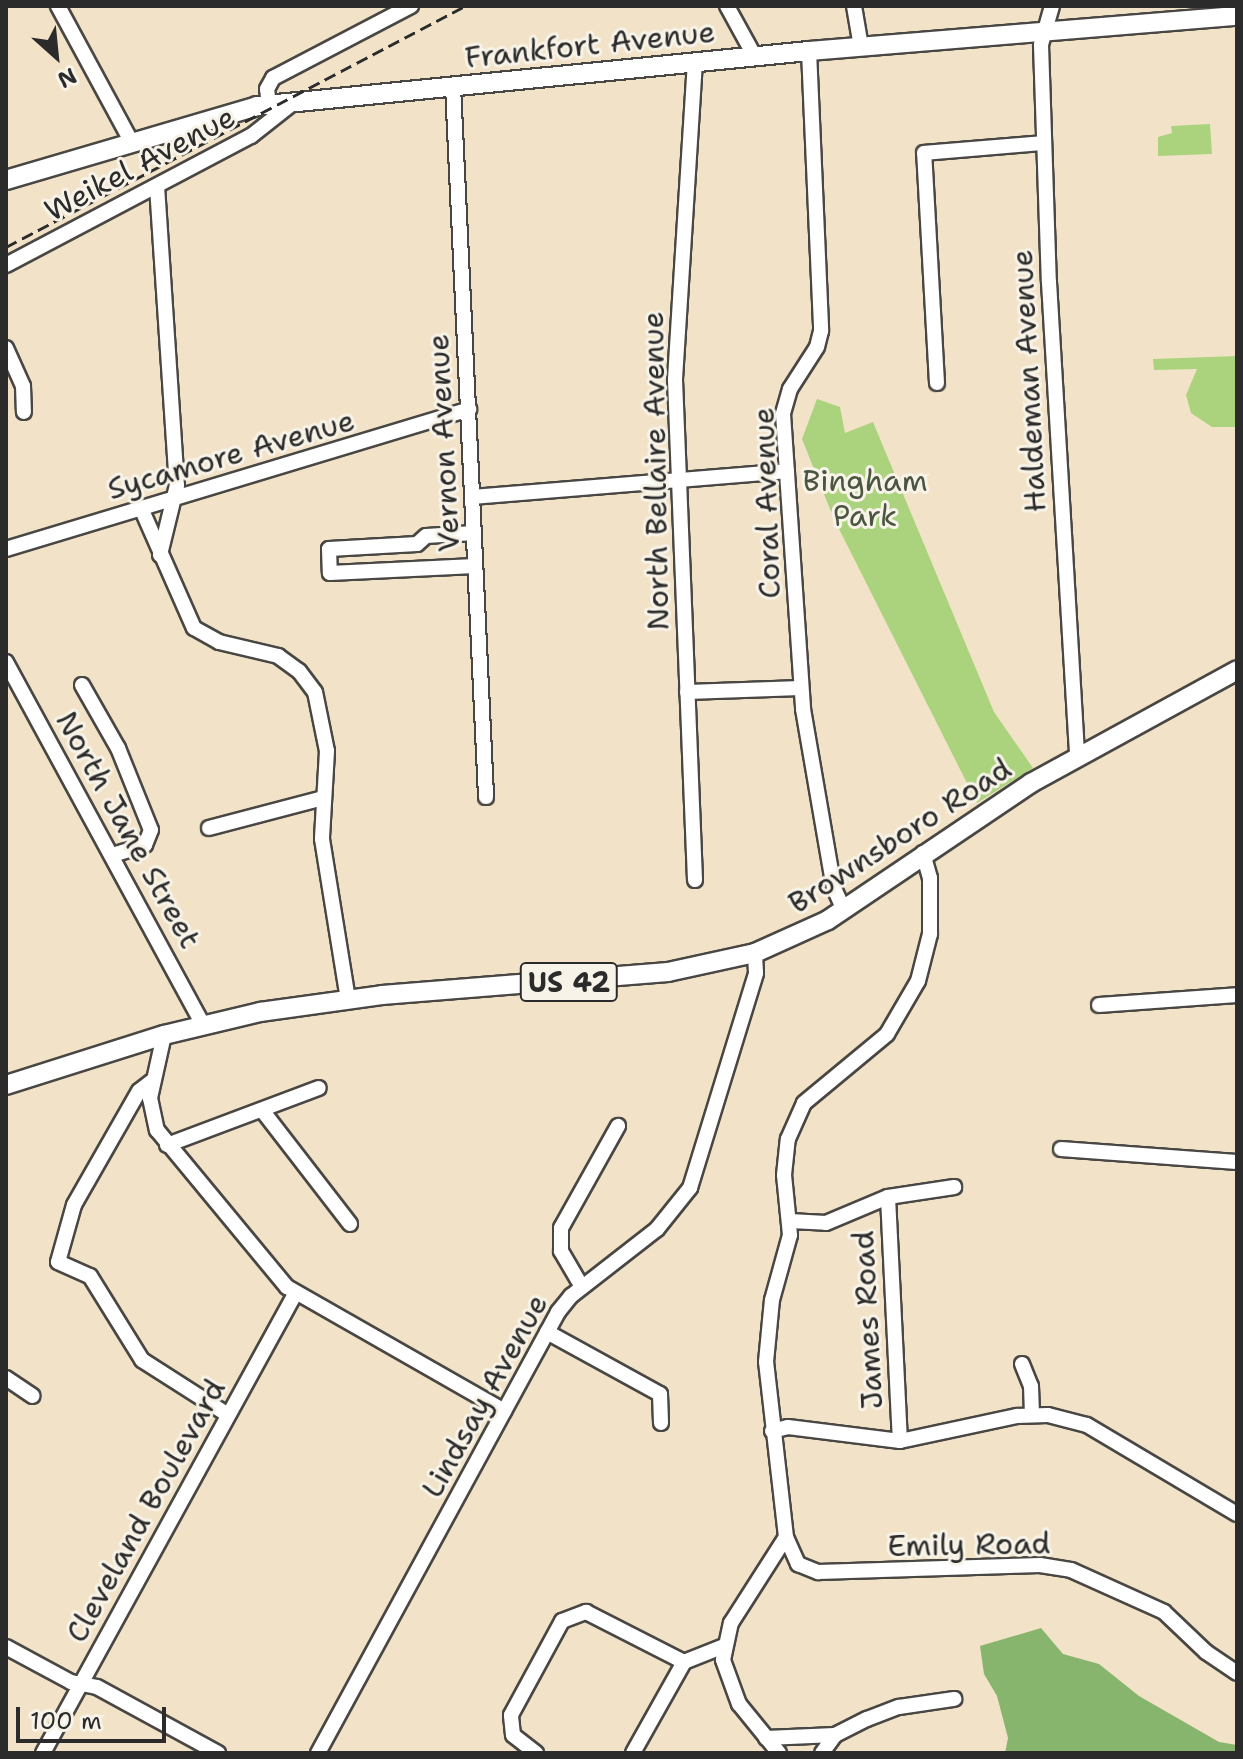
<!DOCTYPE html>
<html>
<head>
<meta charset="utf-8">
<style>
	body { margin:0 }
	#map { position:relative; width:1243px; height:1759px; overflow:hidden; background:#f2e3c8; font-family:"Shantell Sans",sans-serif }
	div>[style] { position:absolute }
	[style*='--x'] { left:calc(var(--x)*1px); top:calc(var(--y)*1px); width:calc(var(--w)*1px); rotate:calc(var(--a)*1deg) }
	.green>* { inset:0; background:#abd37e }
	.forest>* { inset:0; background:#88b56d }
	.roads { filter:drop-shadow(2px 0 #494743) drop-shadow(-2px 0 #494743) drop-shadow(0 2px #494743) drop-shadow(0 -2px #494743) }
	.minor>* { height:14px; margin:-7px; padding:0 7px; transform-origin:7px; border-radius:7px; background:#fff }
	.major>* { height:18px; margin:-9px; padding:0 9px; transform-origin:9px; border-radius:9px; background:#fff }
	.rail>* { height:3px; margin-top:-1.5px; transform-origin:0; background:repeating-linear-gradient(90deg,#2b2b2b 0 12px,transparent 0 18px) }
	span { translate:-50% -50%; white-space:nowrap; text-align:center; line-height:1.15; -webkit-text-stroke:6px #f7f3e8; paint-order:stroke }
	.shield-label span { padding:2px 6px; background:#f7f3e8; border:2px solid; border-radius:6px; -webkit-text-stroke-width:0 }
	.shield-label { font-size:28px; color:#2b2b2b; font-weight:700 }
	.street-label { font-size:30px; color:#2b2b2b }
	.park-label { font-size:30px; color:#4b5540 }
	.frame { position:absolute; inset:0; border:8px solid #2b2b2b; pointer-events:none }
	.north { position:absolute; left:16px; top:16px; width:80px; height:80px; -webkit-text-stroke:6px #f7f3e8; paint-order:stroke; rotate:153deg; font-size:22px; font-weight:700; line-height:32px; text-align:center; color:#2b2b2b }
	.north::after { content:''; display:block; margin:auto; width:28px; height:36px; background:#2b2b2b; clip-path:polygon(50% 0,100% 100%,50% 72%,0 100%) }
	.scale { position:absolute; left:16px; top:1707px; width:150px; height:36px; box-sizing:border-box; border:4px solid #2b2b2b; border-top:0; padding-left:10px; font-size:24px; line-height:28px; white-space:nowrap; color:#2b2b2b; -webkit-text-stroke:6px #f7f3e8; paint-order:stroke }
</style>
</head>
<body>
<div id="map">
	<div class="green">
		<i style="clip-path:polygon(1210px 124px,1212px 154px,1158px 156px,1158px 137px,1172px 133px,1171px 126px)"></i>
		<i style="clip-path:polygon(1237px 356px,1237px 427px,1212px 427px,1191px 413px,1186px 395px,1197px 369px,1154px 370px,1153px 359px)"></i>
		<i style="clip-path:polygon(817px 399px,840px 407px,845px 433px,873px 422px,994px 712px,1033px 768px,977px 803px,834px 519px,802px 439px)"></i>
	</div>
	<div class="forest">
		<i style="clip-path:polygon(1041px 1628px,1063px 1654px,1099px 1664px,1139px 1696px,1219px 1742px,1237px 1745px,1237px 1753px,1005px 1753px,1008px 1738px,997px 1696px,984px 1674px,980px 1646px)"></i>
	</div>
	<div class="roads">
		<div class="minor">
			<i style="--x:58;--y:6;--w:153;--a:61.6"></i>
			<i style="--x:727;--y:6;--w:58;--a:61.2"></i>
			<i style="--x:854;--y:6;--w:42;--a:80.3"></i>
			<i style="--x:1052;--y:6;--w:41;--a:105.8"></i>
			<i style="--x:1041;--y:45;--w:237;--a:88.1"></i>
			<i style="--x:1049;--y:282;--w:475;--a:86.6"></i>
			<i style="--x:809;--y:51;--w:280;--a:87.5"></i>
			<i style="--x:821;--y:331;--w:16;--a:104"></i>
			<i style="--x:817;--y:347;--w:50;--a:122.7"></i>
			<i style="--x:790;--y:389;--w:26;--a:106"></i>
			<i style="--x:783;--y:414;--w:296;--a:86.1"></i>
			<i style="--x:803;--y:709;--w:182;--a:80.2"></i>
			<i style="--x:834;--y:888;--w:24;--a:66"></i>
			<i style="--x:453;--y:86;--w:712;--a:87.34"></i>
			<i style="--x:269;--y:105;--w:16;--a:-97"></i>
			<i style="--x:267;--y:89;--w:13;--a:-61"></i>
			<i style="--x:273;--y:78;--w:156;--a:-27.6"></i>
			<i style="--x:157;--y:186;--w:300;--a:86.2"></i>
			<i style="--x:177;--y:485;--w:72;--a:103.7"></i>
			<i style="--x:6;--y:265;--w:277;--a:-27.8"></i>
			<i style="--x:251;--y:136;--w:55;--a:-38.3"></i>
			<i style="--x:6;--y:348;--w:42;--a:65.9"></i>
			<i style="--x:23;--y:386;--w:26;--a:88"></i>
			<i style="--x:937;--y:383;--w:230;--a:-93.2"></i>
			<i style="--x:924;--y:153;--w:120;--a:-4.8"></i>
			<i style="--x:473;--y:497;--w:315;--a:-4.7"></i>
			<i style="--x:141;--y:508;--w:131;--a:66.2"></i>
			<i style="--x:194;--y:628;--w:29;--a:29"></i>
			<i style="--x:219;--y:642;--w:61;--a:13.3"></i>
			<i style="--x:278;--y:656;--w:26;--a:36"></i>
			<i style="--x:299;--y:671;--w:26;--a:53"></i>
			<i style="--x:315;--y:692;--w:60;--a:78.5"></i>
			<i style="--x:327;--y:751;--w:88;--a:93.3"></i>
			<i style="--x:322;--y:839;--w:162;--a:80.8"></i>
			<i style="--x:474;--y:533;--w:48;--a:176.4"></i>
			<i style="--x:426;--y:536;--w:12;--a:138"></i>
			<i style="--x:417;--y:544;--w:88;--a:176.7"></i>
			<i style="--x:329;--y:549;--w:24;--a:88"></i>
			<i style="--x:330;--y:573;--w:145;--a:-2.8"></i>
			<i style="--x:6;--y:549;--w:484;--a:-16.8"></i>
			<i style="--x:6;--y:662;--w:413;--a:61.5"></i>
			<i style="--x:82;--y:685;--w:73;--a:60.3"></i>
			<i style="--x:118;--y:748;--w:88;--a:68.1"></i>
			<i style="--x:151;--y:830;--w:16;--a:112"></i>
			<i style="--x:145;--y:845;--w:34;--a:163"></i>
			<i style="--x:687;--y:692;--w:114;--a:-2"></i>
			<i style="--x:209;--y:828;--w:118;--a:-14.7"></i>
			<i style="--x:695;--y:880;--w:501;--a:-92.29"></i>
			<i style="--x:675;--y:379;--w:318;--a:-86.4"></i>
			<i style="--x:1099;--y:1005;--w:138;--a:-4.1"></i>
			<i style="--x:164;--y:1035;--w:65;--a:102.5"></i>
			<i style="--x:150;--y:1098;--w:33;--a:78"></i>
			<i style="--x:157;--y:1130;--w:204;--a:50.4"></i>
			<i style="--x:287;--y:1287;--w:250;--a:29.7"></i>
			<i style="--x:152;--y:1081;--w:16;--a:142"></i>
			<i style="--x:139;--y:1091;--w:131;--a:119.7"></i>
			<i style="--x:74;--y:1205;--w:59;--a:105.7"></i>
			<i style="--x:58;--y:1262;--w:35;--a:24"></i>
			<i style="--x:90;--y:1276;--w:99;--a:58.2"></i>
			<i style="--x:142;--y:1360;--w:102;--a:32.6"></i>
			<i style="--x:262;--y:1110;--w:144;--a:52.3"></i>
			<i style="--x:167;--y:1145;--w:162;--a:-20.6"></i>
			<i style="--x:1061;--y:1149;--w:176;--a:4.2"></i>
			<i style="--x:888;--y:1197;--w:244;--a:87.2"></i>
			<i style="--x:790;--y:1221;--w:36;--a:3"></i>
			<i style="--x:826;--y:1223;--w:67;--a:-22.8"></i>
			<i style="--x:888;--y:1197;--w:67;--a:-8.6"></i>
			<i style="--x:582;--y:1287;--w:42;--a:-120.3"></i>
			<i style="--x:561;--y:1251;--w:23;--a:-90"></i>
			<i style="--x:561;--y:1228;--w:117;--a:-60.8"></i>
			<i style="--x:547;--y:1332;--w:129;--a:28.8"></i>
			<i style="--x:660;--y:1394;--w:29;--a:88"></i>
			<i style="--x:1022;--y:1364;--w:24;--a:68"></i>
			<i style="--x:1031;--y:1386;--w:29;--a:88"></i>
			<i style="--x:6;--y:1378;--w:32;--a:34"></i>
			<i style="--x:772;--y:1431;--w:16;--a:-14"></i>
			<i style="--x:788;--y:1427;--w:113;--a:7.1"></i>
			<i style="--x:900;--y:1441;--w:120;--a:-12.1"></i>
			<i style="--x:1017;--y:1416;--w:31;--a:-2"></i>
			<i style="--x:1048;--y:1415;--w:40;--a:14.4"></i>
			<i style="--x:1087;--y:1425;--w:174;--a:30.7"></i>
			<i style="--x:786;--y:1537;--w:30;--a:66"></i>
			<i style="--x:798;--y:1564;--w:22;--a:22"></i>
			<i style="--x:818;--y:1572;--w:222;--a:-1.8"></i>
			<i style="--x:1040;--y:1565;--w:31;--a:9"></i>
			<i style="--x:1071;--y:1570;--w:102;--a:24.3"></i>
			<i style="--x:1164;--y:1612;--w:58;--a:43.6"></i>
			<i style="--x:1206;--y:1652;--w:37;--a:34"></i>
			<i style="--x:6;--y:1647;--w:74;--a:28.3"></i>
			<i style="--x:71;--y:1682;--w:26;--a:11"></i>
			<i style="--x:97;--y:1687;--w:138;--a:28.6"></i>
			<i style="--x:684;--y:1662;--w:43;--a:-21.8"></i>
			<i style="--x:766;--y:1738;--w:69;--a:-2.5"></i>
			<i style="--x:43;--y:1753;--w:524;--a:-61.23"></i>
			<i style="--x:318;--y:1753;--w:502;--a:-61.44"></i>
			<i style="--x:558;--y:1312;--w:21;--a:-51"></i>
			<i style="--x:571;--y:1296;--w:109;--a:-37.9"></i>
			<i style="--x:657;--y:1229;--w:53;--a:-51.2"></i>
			<i style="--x:690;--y:1188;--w:225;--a:-72.9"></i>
			<i style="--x:756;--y:973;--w:20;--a:-93"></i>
			<i style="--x:536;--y:1753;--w:29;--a:-142"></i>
			<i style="--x:513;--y:1735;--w:20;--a:-96"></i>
			<i style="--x:511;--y:1715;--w:107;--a:-61.5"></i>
			<i style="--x:562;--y:1621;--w:26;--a:-21"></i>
			<i style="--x:586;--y:1612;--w:110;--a:27"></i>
			<i style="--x:684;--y:1662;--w:104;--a:119.3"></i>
			<i style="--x:779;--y:1753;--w:63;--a:-129.2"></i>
			<i style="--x:739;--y:1704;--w:47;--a:-110"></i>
			<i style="--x:723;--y:1660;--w:38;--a:-78"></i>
			<i style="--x:731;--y:1623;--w:102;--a:-57.4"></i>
			<i style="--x:786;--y:1537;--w:176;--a:-96.5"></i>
			<i style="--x:766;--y:1362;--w:62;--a:-84.5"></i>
			<i style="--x:772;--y:1300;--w:67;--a:-74.5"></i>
			<i style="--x:790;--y:1235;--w:60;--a:-95.7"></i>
			<i style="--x:784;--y:1175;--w:36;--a:-84"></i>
			<i style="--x:788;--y:1139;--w:39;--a:-66"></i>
			<i style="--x:804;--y:1103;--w:108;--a:-39.7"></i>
			<i style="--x:887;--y:1034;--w:61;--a:-59.7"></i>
			<i style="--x:918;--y:981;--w:49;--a:-75.7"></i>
			<i style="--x:930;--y:934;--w:56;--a:-90"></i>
			<i style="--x:930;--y:878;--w:26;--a:-106"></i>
			<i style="--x:822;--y:1753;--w:22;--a:-54"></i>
			<i style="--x:835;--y:1735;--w:36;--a:-27"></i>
			<i style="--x:867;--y:1719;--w:34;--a:-21"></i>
			<i style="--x:899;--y:1707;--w:56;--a:-8.3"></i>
		</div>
		<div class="major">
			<i style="--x:6;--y:180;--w:262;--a:-16.4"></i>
			<i style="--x:257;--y:106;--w:555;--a:-5.69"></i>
			<i style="--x:809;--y:51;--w:429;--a:-4.7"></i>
			<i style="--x:6;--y:1085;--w:166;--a:-17.6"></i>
			<i style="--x:164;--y:1035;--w:99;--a:-13.5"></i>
			<i style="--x:260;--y:1012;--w:123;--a:-7.9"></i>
			<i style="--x:382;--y:995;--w:287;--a:-4.6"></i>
			<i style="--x:668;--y:972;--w:89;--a:-12.3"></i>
			<i style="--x:755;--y:953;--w:80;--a:-24.3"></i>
			<i style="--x:828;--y:920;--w:245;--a:-34"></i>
			<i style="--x:1031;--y:783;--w:235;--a:-28.7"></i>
		</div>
	</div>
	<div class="rail">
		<i style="--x:6;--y:247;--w:518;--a:-27.7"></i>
	</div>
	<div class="shield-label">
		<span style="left:569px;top:982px">US 42</span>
	</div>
	<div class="street-label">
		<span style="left:590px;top:45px;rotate:-6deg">Frankfort Avenue</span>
		<span style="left:140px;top:164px;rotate:-28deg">Weikel Avenue</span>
		<span style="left:1029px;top:381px;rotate:-93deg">Haldeman Avenue</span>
		<span style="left:444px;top:443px;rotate:-93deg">Vernon Avenue</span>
		<span style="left:231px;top:455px;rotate:-16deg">Sycamore Avenue</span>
		<span style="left:656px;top:471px;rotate:-91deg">North Bellaire Avenue</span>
		<span style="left:767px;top:503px;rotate:-92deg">Coral Avenue</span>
		<span style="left:128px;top:830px;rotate:61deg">North Jane Street</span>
		<span style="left:900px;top:836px;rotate:-33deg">Brownsboro Road</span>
		<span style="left:868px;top:1320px;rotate:-93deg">James Road</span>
		<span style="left:485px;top:1396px;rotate:-61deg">Lindsay Avenue</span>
		<span style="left:146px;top:1511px;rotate:-61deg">Cleveland Boulevard</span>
		<span style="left:969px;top:1545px;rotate:-1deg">Emily Road</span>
	</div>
	<div class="park-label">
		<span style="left:865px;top:498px">Bingham<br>Park</span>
	</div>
	<div class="frame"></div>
	<div class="north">N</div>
	<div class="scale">100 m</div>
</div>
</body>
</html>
